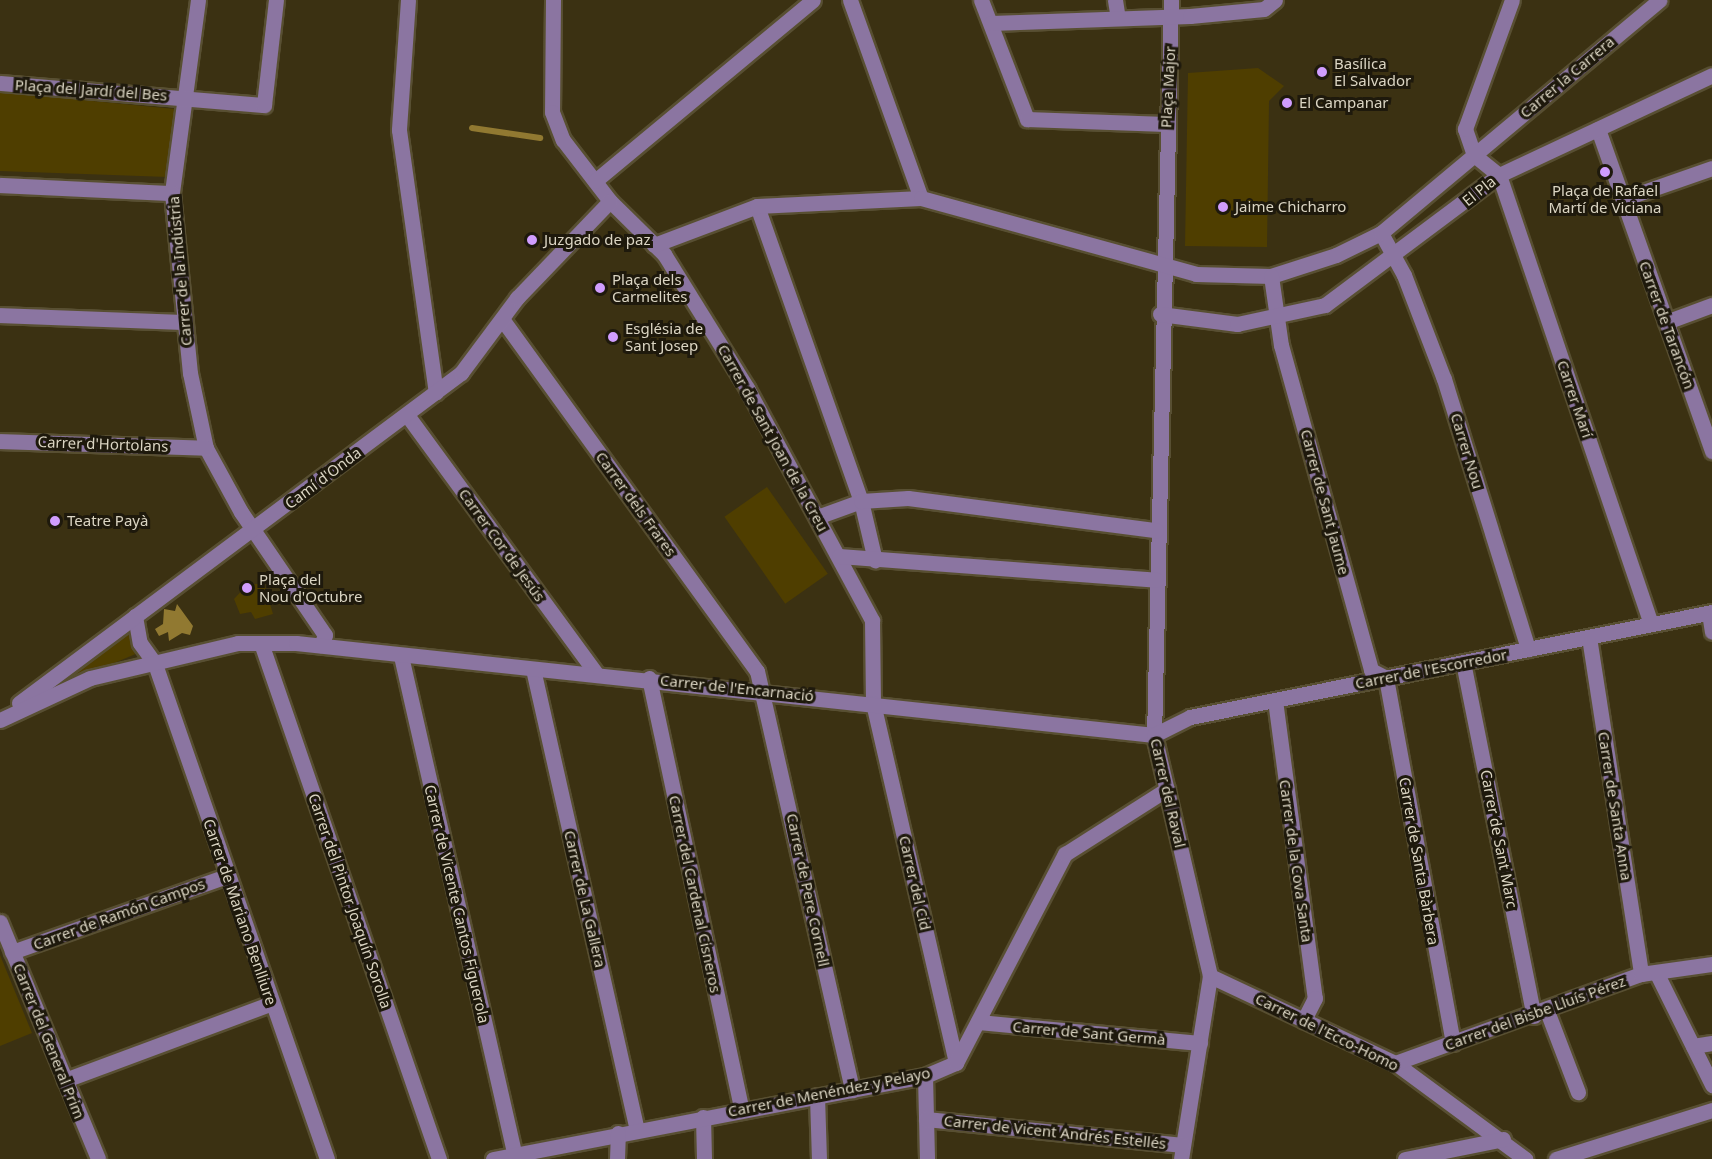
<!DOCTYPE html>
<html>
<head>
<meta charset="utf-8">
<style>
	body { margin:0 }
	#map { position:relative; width:1712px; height:1159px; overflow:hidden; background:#3b3112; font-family:"Noto Sans",sans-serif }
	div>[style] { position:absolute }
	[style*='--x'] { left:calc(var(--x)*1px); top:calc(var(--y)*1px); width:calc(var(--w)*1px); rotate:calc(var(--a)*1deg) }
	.green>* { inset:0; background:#4f3e00; transform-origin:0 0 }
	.water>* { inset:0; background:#917931 }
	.stream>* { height:6px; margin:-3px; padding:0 3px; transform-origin:3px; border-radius:3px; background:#917931 }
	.roads { filter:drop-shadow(2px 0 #584f32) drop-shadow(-2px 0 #584f32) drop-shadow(0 2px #584f32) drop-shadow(0 -2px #584f32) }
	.minor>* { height:15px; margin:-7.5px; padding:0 7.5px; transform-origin:7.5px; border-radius:7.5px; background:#8b75a1 }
	.dots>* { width:16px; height:16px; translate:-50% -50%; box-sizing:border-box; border:3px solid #1e190c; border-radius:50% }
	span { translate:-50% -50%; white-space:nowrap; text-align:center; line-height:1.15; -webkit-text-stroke:6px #1e190c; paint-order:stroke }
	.poi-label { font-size:15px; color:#dbd5c3 }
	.left { translate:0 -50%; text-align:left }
	.street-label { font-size:15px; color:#dbd5c3 }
</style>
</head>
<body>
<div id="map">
	<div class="green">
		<i style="clip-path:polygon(1258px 68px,1284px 86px,1269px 101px,1267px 247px,1185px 246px,1188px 73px)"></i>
		<i style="clip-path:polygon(0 92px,175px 109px,168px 177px,0 171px)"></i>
		<i style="left:767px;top:487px;width:106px;height:52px;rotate:55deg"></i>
		<i style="clip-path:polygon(264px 583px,273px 614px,255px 619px,251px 612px,240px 614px,234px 599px,247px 585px)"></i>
		<i style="clip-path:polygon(130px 627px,138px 653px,69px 682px,65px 678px)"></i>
		<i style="clip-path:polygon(0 955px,32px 1033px,0 1046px)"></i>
	</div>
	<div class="water">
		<i style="clip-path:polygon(177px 604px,193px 626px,190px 635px,182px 633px,169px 641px,168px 632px,159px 636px,155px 629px,163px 624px,164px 609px,175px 611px)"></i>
	</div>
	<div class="stream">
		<i style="--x:472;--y:128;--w:69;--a:8.4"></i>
	</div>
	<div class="roads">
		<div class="minor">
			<i style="--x:198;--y:0;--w:195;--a:97.7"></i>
			<i style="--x:172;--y:193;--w:181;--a:84.3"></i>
			<i style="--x:190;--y:373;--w:77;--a:78"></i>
			<i style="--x:206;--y:448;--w:73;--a:61.3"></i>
			<i style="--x:241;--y:512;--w:149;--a:55.7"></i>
			<i style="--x:325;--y:635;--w:11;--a:112"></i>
			<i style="--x:408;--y:0;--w:130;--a:94"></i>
			<i style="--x:399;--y:130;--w:265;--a:82"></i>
			<i style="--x:553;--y:0;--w:112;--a:90.5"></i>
			<i style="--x:552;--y:112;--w:30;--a:69"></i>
			<i style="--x:563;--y:140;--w:77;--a:52.4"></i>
			<i style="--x:610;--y:201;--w:76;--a:44.5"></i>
			<i style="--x:664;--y:254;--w:158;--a:58.2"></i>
			<i style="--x:747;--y:388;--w:264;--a:61.7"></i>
			<i style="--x:872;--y:620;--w:83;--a:89.3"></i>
			<i style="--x:873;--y:703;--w:369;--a:77"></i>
			<i style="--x:850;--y:0;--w:210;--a:70.3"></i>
			<i style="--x:981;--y:0;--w:128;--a:68.9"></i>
			<i style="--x:1027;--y:119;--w:138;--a:2.1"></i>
			<i style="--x:1115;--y:0;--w:18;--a:81"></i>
			<i style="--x:1171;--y:0;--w:735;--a:91.32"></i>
			<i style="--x:1154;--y:735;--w:247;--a:76.9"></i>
			<i style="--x:1210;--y:976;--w:185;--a:99"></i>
			<i style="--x:991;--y:23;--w:199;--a:-2"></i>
			<i style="--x:1190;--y:16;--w:74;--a:-5.4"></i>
			<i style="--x:1264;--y:9;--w:14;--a:-39"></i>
			<i style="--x:0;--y:83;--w:265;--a:4.8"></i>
			<i style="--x:264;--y:105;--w:106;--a:-83.5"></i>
			<i style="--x:1598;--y:129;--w:342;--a:70.5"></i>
			<i style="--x:1474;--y:155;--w:28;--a:-109"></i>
			<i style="--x:1465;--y:129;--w:137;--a:-70"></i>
			<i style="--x:1474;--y:155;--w:32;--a:39"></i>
			<i style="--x:1499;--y:175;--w:473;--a:71.3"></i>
			<i style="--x:595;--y:181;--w:283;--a:-39.7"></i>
			<i style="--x:0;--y:185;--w:172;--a:2.7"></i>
			<i style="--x:1623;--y:199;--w:94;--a:-19.2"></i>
			<i style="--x:757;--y:206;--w:313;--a:70.6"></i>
			<i style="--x:861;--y:501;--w:61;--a:76.7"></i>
			<i style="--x:1381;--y:233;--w:48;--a:61.3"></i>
			<i style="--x:1404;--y:275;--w:111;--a:69"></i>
			<i style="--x:1444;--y:379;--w:283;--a:72.7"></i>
			<i style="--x:654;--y:245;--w:110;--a:-20.7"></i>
			<i style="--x:757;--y:206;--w:164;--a:-2.8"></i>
			<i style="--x:921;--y:198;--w:285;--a:15.4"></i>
			<i style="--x:1196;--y:274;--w:75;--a:1.5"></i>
			<i style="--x:1271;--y:276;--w:68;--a:-17.9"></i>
			<i style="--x:1336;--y:255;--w:50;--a:-26.1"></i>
			<i style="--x:1381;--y:233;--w:363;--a:-39.9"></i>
			<i style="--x:1271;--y:276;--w:70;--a:81.8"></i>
			<i style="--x:1281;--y:345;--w:337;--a:74.5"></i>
			<i style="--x:1371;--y:670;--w:17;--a:28"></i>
			<i style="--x:1386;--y:678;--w:371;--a:79.6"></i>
			<i style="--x:1160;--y:314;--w:78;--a:7.4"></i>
			<i style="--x:1237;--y:324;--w:90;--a:-12.2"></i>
			<i style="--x:1325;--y:305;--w:217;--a:-36.8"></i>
			<i style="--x:1499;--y:175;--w:235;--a:-25.1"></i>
			<i style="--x:0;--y:315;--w:182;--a:2.2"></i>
			<i style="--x:502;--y:319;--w:435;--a:54.1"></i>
			<i style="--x:757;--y:671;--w:430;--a:77.2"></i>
			<i style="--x:1666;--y:322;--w:49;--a:-20.3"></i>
			<i style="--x:407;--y:415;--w:322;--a:53.8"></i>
			<i style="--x:0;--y:441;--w:206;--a:1.9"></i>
			<i style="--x:817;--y:517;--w:47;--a:-20"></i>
			<i style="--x:861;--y:501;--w:47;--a:-3.7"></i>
			<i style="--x:908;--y:498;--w:250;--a:7.4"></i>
			<i style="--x:839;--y:556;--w:318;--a:4.3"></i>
			<i style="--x:1709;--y:613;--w:19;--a:81"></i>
			<i style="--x:135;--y:616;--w:27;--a:80"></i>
			<i style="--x:140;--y:643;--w:26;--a:54"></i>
			<i style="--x:155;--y:664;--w:524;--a:70.84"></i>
			<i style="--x:1589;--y:637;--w:341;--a:81.2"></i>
			<i style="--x:261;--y:643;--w:546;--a:70.97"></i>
			<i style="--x:401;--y:656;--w:509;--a:77.17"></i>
			<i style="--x:1463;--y:662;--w:361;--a:78.7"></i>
			<i style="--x:533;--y:669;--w:472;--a:77.3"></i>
			<i style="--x:649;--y:678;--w:442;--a:77.9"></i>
			<i style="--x:1275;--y:700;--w:301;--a:82.4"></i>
			<i style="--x:1315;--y:998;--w:25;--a:117"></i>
			<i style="--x:19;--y:703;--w:552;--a:-36.75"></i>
			<i style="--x:461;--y:373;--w:94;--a:-53.3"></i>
			<i style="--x:517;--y:298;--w:134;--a:-46.2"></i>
			<i style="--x:0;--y:720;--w:99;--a:-25"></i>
			<i style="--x:90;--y:678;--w:152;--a:-13.3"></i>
			<i style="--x:238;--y:643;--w:58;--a:0"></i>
			<i style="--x:296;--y:643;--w:863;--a:6.12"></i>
			<i style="--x:1154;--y:735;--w:40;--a:-26.6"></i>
			<i style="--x:1190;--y:717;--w:532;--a:-11.37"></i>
			<i style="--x:0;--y:922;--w:256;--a:67.5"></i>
			<i style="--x:12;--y:952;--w:228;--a:-19.5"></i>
			<i style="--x:1210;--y:976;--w:204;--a:25.2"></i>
			<i style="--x:1395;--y:1063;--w:162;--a:36.4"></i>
			<i style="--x:1658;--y:976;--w:122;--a:63.6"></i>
			<i style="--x:1547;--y:1011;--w:87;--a:69.1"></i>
			<i style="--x:978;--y:1022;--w:223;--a:5.4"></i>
			<i style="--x:1693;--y:1046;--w:19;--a:-9"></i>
			<i style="--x:1395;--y:1063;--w:262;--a:-19.9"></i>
			<i style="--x:1641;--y:974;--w:72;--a:-8"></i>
			<i style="--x:925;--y:1076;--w:83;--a:88.6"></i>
			<i style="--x:65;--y:1080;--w:221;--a:-20.4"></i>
			<i style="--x:817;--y:1096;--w:63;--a:88.2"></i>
			<i style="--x:703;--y:1117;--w:42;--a:88.6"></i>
			<i style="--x:926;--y:1119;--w:258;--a:5.8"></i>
			<i style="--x:493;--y:1159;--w:440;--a:-10.9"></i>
			<i style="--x:925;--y:1076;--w:34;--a:-23"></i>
			<i style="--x:956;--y:1063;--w:236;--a:-62.5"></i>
			<i style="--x:1065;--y:854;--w:121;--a:-32.5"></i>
			<i style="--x:617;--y:1159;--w:26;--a:-88"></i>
			<i style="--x:1405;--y:1159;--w:100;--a:-11.5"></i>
			<i style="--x:1556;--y:1159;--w:164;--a:-17.4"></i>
		</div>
	</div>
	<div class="dots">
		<i style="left:1322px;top:72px;background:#d09dfe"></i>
		<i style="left:1287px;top:103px;background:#d09dfe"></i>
		<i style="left:1605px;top:172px;background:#d09dfe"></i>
		<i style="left:1223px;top:207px;background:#d09dfe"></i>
		<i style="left:532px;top:240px;background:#d09dfe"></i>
		<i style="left:600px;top:288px;background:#d09dfe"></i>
		<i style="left:613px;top:337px;background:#d09dfe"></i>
		<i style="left:55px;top:521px;background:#d09dfe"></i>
		<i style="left:247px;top:588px;background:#d09dfe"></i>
	</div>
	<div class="poi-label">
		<span class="left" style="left:1334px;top:72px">Basílica<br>El Salvador</span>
		<span class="left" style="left:1299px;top:103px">El Campanar</span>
		<span style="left:1605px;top:199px">Plaça de Rafael<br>Martí de Viciana</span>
		<span class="left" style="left:1235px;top:207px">Jaime Chicharro</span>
		<span class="left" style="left:544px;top:240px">Juzgado de paz</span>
		<span class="left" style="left:612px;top:288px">Plaça dels<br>Carmelites</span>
		<span class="left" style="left:625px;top:337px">Església de<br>Sant Josep</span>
		<span class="left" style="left:67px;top:521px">Teatre Payà</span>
		<span class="left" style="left:259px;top:588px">Plaça del<br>Nou d'Octubre</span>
	</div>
	<div class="street-label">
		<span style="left:1567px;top:77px;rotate:-40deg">Carrer la Carrera</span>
		<span style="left:1168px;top:87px;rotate:-87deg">Plaça Major</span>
		<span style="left:91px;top:90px;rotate:4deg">Plaça del Jardí del Bes</span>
		<span style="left:1479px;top:191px;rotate:-39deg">El Pla</span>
		<span style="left:180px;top:271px;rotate:-95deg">Carrer de la Indústria</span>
		<span style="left:1667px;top:325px;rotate:70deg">Carrer de Tarancón</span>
		<span style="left:1575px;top:399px;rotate:71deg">Carrer Marí</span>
		<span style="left:773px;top:438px;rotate:61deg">Carrer de Sant Joan de la Creu</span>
		<span style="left:103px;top:444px;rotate:2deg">Carrer d'Hortolans</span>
		<span style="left:1467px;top:451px;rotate:73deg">Carrer Nou</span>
		<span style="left:323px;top:478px;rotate:-37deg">Camí d'Onda</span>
		<span style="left:1325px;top:502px;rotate:75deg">Carrer de Sant Jaume</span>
		<span style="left:636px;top:504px;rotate:54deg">Carrer dels Frares</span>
		<span style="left:502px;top:545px;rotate:54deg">Carrer Cor de Jesús</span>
		<span style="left:1431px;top:669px;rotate:-11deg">Carrer de l'Escorredor</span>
		<span style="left:737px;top:688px;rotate:6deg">Carrer de l'Encarnació</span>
		<span style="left:1168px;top:793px;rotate:77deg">Carrer del Raval</span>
		<span style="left:1615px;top:806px;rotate:81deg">Carrer de Santa Anna</span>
		<span style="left:1499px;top:839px;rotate:79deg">Carrer de Sant Marc</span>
		<span style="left:1296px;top:861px;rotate:82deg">Carrer de la Cova Santa</span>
		<span style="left:1419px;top:861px;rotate:80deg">Carrer de Santa Bàrbera</span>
		<span style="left:915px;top:883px;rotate:77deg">Carrer del Cid</span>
		<span style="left:808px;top:890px;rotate:78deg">Carrer de Pere Cornell</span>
		<span style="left:695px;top:894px;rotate:78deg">Carrer del Cardenal Cisneros</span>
		<span style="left:585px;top:899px;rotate:77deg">Carrer de La Gallera</span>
		<span style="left:350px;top:901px;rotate:71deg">Carrer del Pintor Joaquín Sorolla</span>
		<span style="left:457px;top:904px;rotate:77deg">Carrer de Vicente Cantos Figuerola</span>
		<span style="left:240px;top:912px;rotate:71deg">Carrer de Mariano Benlliure</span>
		<span style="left:119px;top:914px;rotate:-20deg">Carrer de Ramón Campos</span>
		<span style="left:1535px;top:1013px;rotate:-20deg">Carrer del Bisbe Lluís Pérez</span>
		<span style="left:1327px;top:1032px;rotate:26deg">Carrer de l'Ecco-Homo</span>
		<span style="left:1089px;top:1033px;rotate:5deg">Carrer de Sant Germà</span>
		<span style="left:49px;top:1041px;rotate:68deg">Carrer del General Prim</span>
		<span style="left:829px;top:1092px;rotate:-11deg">Carrer de Menéndez y Pelayo</span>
		<span style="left:1055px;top:1132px;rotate:6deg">Carrer de Vicent Andrés Estellés</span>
	</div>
</div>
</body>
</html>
